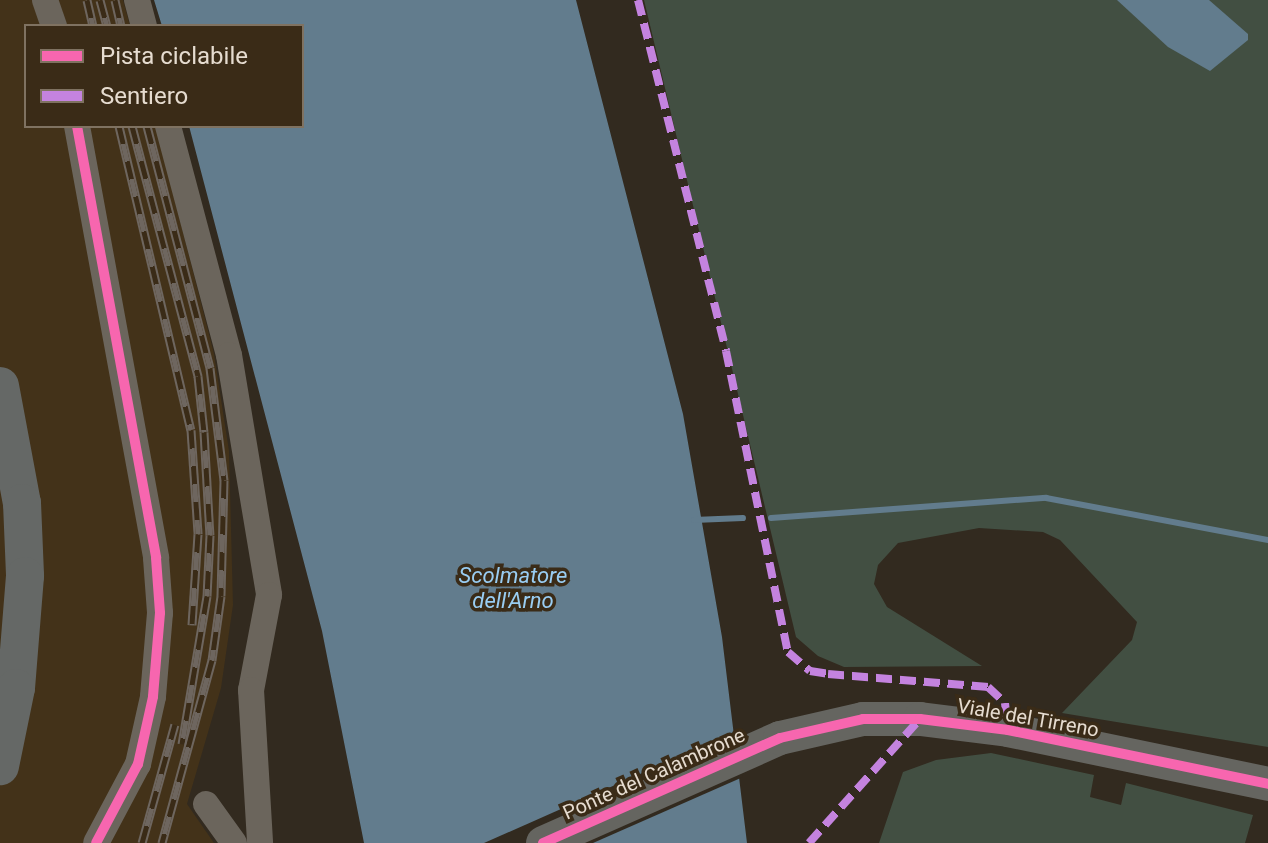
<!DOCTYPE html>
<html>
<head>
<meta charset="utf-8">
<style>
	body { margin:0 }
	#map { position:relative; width:1268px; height:843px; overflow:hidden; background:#322a1f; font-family:Roboto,sans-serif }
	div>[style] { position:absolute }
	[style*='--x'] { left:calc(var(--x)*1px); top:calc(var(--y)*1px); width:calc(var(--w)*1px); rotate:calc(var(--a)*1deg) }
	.built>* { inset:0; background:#433219 }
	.green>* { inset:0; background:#424f42 }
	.water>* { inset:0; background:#627c8d }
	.pier>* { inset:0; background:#322a1f }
	.stream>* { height:6px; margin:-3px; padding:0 3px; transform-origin:3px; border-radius:3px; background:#627c8d }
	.minor>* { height:26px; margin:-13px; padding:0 13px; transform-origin:13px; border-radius:13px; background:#6b655c }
	.major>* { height:34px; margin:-17px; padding:0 17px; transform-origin:17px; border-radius:17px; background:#656560 }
	.highway>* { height:38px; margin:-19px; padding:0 19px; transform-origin:19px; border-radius:19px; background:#656866 }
	.rail>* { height:9px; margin-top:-4.5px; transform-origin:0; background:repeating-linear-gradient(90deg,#3a2b17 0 18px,#6e665f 0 36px); box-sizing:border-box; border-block:2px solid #6e665f }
	.quiet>* { height:8px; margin-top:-4px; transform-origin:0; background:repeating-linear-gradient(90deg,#c483df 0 16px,transparent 0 24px) }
	.cycleway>* { height:10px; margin:-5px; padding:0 5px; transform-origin:5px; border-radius:5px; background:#f766af }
	span { translate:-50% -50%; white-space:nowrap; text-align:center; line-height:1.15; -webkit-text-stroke:7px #3a2b17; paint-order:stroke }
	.street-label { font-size:20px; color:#e6dcd0 }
	.water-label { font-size:22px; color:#99cdf2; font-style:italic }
	.legend { position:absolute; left:24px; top:24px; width:280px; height:104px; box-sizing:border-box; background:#3a2b17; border:2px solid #7f7261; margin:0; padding:10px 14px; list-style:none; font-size:24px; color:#e6dcd0 }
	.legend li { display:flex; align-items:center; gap:16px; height:40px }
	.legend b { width:40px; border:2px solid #7f7261 }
</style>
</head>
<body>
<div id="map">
	<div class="built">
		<i style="clip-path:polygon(0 0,123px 0,130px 26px,26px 26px,26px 126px,156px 126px,214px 354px,229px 451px,233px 605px,221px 688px,187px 804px,214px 843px,0 843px)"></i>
	</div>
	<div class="green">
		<i style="clip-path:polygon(644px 0,1268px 0,1268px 747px,1062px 713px,1132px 640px,1137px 622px,1060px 540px,1043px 532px,979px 528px,898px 543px,878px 565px,874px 584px,887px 607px,982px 666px,844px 667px,818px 656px,796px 637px)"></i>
		<i style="clip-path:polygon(991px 753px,1094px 775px,1090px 797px,1121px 805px,1126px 783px,1253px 815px,1245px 843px,879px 843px,903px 772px,936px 760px)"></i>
	</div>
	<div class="water">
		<i style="clip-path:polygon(154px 0,576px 0,683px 414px,722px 637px,747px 843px,364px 843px,322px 631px,189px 126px,302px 126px,302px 26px,162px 26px)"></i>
		<i style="clip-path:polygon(1117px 0,1209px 0,1248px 34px,1248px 40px,1210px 71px,1168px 47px)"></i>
	</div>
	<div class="pier">
		<i style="clip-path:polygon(737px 731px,743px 777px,593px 843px,484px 843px)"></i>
	</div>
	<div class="stream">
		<i style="--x:771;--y:518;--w:276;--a:-4.2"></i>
		<i style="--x:1046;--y:498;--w:226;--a:10.7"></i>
		<i style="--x:694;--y:520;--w:49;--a:-2.3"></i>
	</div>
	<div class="minor">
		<i style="--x:45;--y:0;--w:28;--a:71"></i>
		<i style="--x:137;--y:0;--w:27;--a:75"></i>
		<i style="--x:77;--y:126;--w:439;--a:79.6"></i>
		<i style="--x:156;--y:558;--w:55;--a:85.8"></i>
		<i style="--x:160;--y:613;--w:84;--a:94.8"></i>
		<i style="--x:153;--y:697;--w:69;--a:102.6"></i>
		<i style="--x:138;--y:764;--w:89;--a:118"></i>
		<i style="--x:168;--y:126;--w:237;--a:75.1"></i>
		<i style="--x:229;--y:355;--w:243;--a:80.5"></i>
		<i style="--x:269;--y:595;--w:97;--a:100.7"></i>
		<i style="--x:251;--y:690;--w:153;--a:86.6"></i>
		<i style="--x:206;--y:804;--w:48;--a:54.3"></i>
	</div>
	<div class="major">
		<i style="--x:543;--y:843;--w:259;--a:-23.9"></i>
		<i style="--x:780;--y:738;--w:85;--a:-12.9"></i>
		<i style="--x:863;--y:719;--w:57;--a:0"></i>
		<i style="--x:920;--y:719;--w:89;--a:7.1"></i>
		<i style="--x:1008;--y:730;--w:266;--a:11.7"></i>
	</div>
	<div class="highway">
		<i style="--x:0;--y:386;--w:119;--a:79.4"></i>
		<i style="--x:22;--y:503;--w:73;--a:87.6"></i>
		<i style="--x:25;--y:576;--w:112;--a:94.6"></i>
		<i style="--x:16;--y:688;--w:80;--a:101.6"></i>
	</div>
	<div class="rail">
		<i style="--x:87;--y:0;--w:27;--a:77"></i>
		<i style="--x:100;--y:0;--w:27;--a:75"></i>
		<i style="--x:115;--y:0;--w:27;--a:77"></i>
		<i style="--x:119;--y:126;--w:312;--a:76.7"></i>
		<i style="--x:191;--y:430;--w:104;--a:86.1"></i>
		<i style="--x:198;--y:534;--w:91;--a:93.8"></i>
		<i style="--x:132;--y:126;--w:259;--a:75.2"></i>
		<i style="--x:198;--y:376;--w:56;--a:83.9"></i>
		<i style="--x:204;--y:432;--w:103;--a:86.7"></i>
		<i style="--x:210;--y:535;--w:61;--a:92.8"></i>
		<i style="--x:207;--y:596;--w:150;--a:99.6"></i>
		<i style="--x:147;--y:126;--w:250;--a:75.4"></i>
		<i style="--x:210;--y:368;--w:113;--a:82.9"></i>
		<i style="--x:224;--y:480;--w:116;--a:91.5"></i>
		<i style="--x:221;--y:596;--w:65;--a:98"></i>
		<i style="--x:212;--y:660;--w:190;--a:105.3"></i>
		<i style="--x:142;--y:843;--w:123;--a:-74.5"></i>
	</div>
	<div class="quiet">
		<i style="--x:638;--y:0;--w:362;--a:75.9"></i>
		<i style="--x:726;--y:351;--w:307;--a:78.4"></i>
		<i style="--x:788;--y:652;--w:29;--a:41"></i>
		<i style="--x:810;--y:671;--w:18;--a:9"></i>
		<i style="--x:828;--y:674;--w:161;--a:4.6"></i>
		<i style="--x:988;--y:687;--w:23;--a:43"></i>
		<i style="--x:1005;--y:703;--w:27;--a:84"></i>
		<i style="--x:809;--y:843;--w:166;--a:-48.2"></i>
	</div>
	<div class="cycleway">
		<i style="--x:77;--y:126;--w:439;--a:79.6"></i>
		<i style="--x:156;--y:558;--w:55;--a:85.8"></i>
		<i style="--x:160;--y:613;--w:84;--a:94.8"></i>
		<i style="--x:153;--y:697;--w:69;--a:102.6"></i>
		<i style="--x:138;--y:764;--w:89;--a:118"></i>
		<i style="--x:543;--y:843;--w:259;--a:-23.9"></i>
		<i style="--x:780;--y:738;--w:85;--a:-12.9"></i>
		<i style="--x:863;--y:719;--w:57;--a:0"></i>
		<i style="--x:920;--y:719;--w:89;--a:7.1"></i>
		<i style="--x:1008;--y:730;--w:266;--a:11.7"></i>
	</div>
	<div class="street-label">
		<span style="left:1028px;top:718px;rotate:10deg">Viale del Tirreno</span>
		<span style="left:654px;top:774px;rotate:-24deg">Ponte del Calambrone</span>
	</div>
	<div class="water-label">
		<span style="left:513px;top:588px">Scolmatore<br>dell'Arno</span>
	</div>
	<ul class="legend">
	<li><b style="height:10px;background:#f766af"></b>Pista ciclabile</li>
	<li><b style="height:10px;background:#c483df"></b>Sentiero</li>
	</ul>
</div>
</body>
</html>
